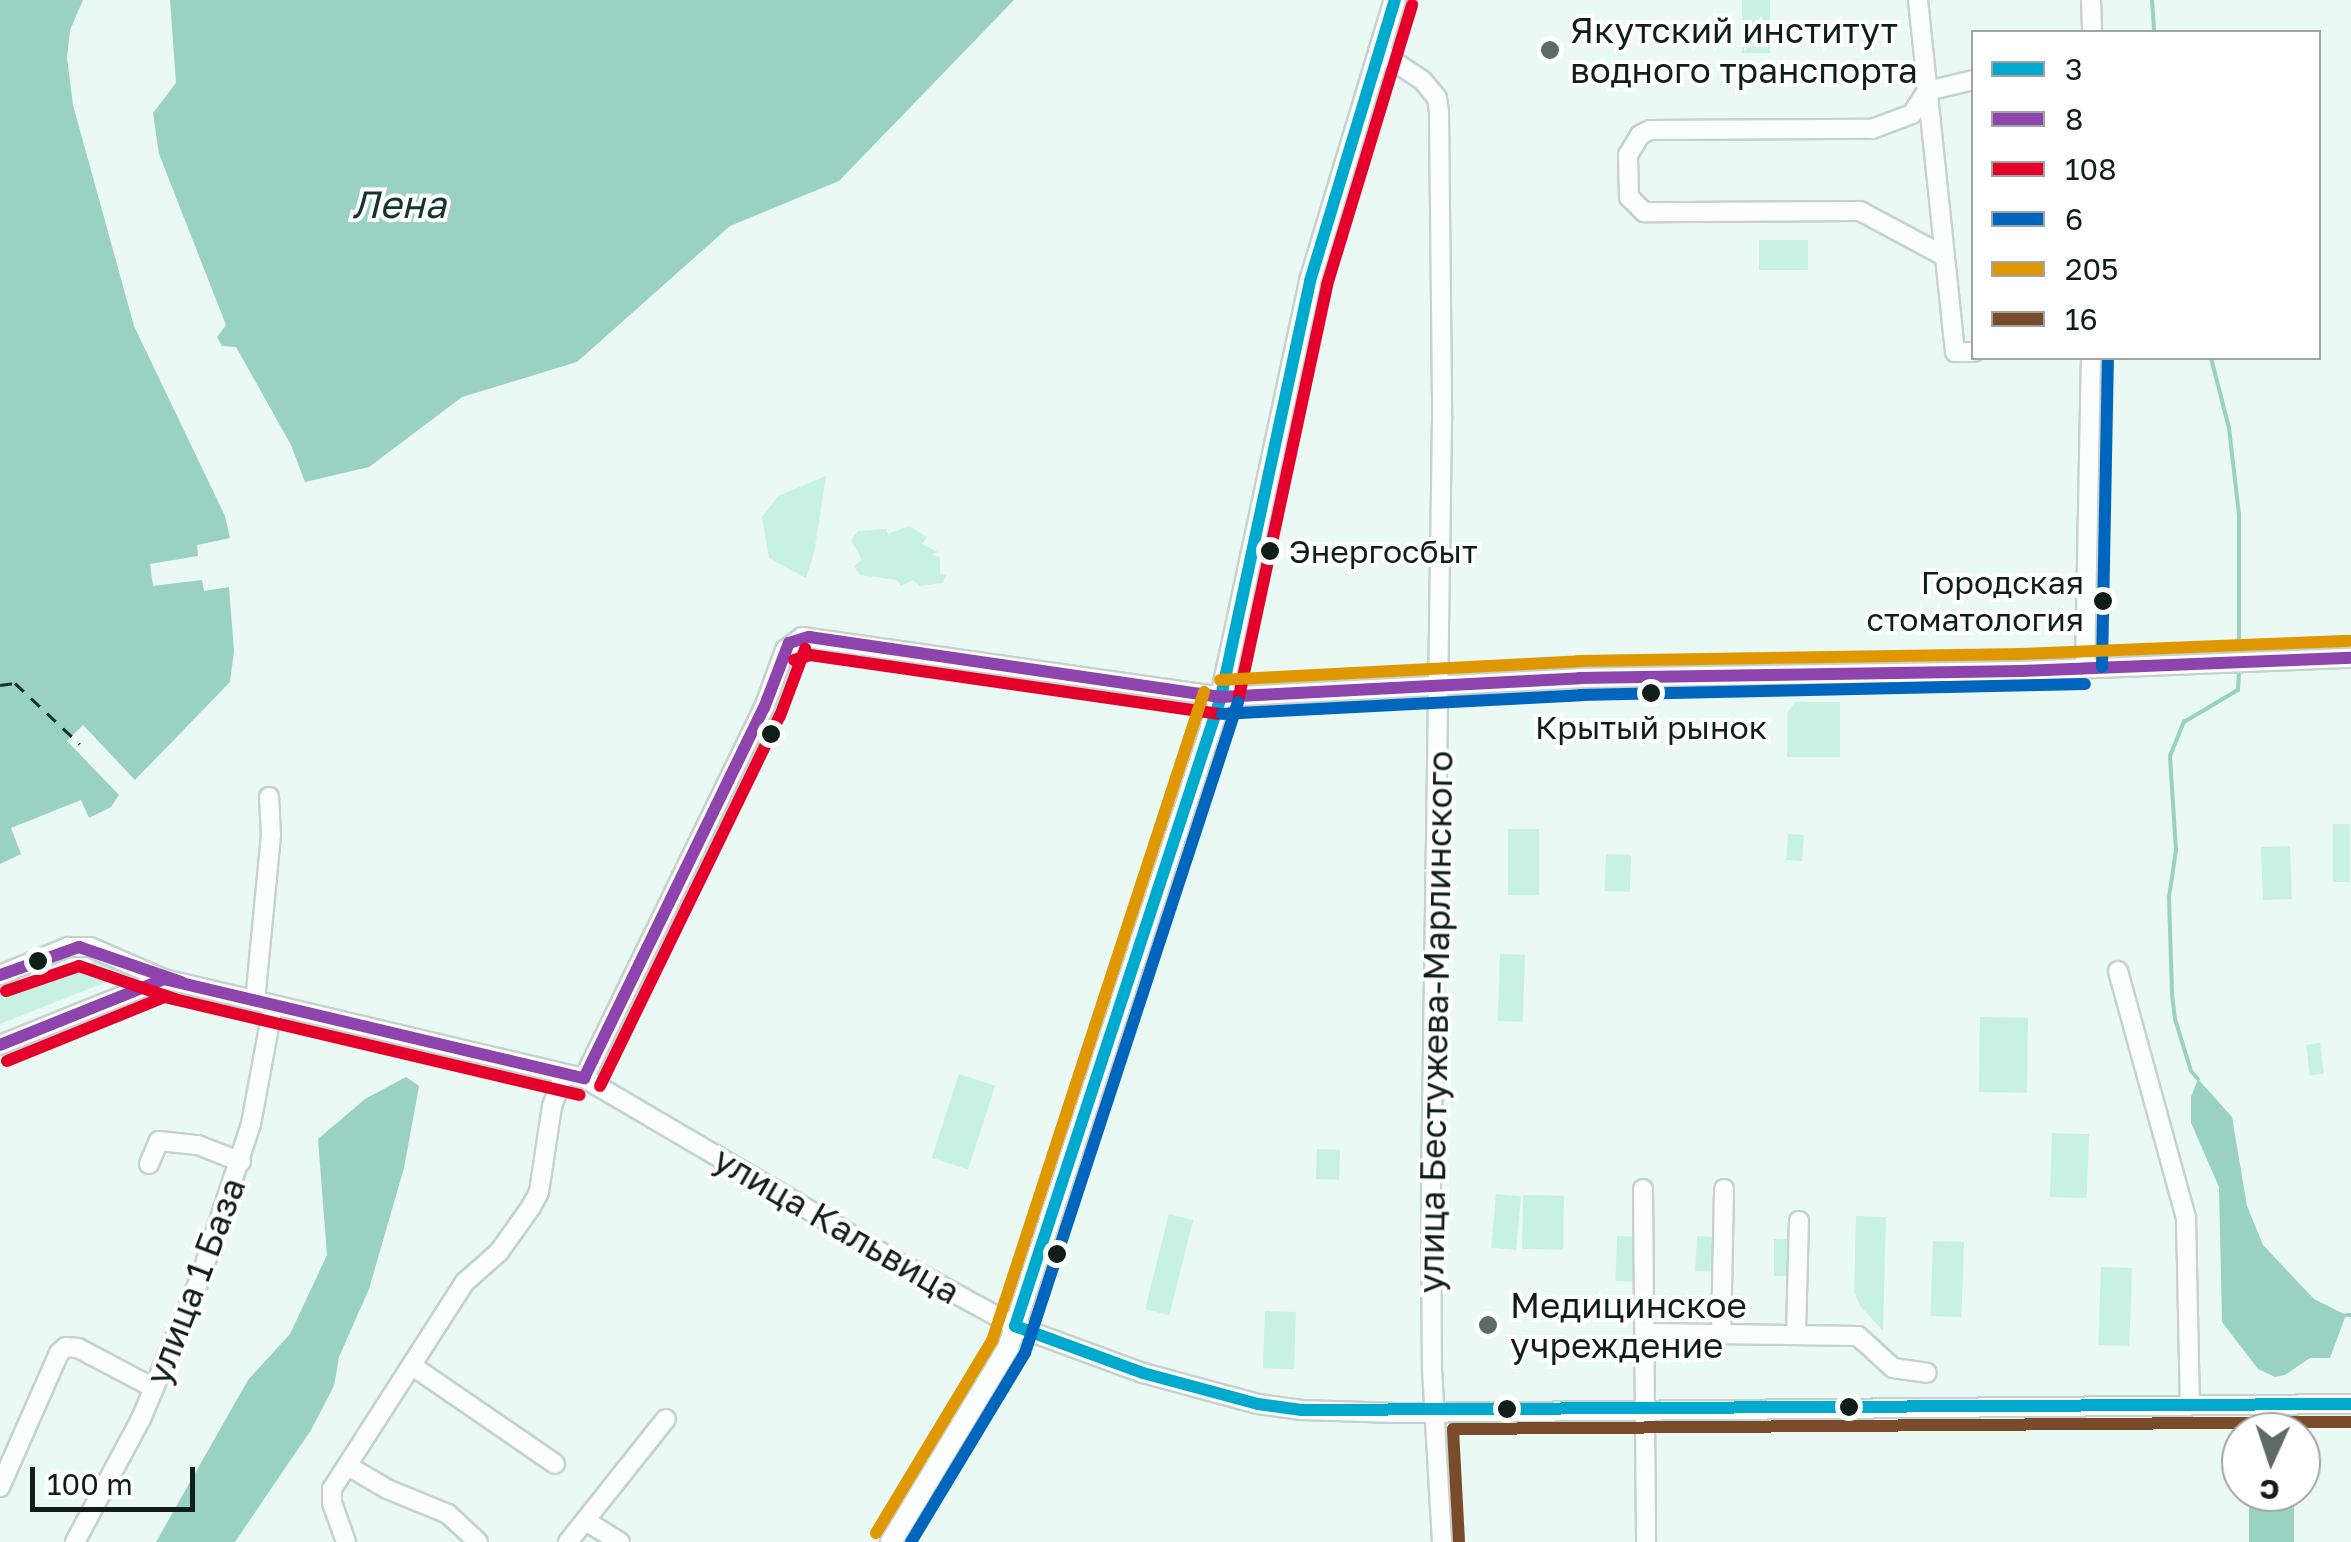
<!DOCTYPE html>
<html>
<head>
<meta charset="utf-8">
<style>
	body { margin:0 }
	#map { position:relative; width:2351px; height:1542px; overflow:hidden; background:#eaf9f4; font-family:"Golos Text",sans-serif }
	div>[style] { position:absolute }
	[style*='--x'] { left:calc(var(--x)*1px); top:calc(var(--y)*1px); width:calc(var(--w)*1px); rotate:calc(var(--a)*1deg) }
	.green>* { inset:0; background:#c6f1e3; transform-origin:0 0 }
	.water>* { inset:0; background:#9ad2c1; transform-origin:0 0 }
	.stream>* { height:4px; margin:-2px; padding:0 2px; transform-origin:2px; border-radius:2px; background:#9ad2c1 }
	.ferry>* { height:2.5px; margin-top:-1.25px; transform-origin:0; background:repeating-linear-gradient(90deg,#12362c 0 12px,transparent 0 22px) }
	.roads { filter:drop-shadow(2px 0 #c5d2ce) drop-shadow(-2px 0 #c5d2ce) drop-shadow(0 2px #c5d2ce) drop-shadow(0 -2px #c5d2ce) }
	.minor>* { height:18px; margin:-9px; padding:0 9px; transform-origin:9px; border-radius:9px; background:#fcfefd }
	.major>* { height:20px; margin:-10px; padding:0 10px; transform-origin:10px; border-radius:10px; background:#fcfefd }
	.bus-1>* { height:12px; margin:-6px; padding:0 6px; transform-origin:6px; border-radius:6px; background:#00a9ce }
	.bus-2>* { height:12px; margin:-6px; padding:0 6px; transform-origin:6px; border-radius:6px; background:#8e44ad }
	.bus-3>* { height:12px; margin:-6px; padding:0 6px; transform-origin:6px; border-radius:6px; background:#e4002b }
	.bus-4>* { height:12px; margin:-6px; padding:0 6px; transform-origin:6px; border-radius:6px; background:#0065bd }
	.bus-5>* { height:12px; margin:-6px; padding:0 6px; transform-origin:6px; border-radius:6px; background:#e09802 }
	.bus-6>* { height:12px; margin:-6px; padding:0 6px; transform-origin:6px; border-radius:6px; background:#7a4b2a }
	.dots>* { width:28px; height:28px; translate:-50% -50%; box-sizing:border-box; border:5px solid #fff; border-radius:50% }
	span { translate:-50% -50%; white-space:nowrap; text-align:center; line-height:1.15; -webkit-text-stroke:8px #fff; paint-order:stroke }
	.bus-label { font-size:32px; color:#111d19 }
	.left { translate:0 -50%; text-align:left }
	.right { translate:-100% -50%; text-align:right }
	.poi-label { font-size:35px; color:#111d19 }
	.street-label { font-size:35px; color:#111d19 }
	.water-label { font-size:38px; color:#12362c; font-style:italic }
	.legend { position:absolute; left:1971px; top:30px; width:350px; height:330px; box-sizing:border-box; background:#fff; border:2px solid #a0a5a3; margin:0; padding:12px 18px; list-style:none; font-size:30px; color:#111d19 }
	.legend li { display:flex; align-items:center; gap:20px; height:50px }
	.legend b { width:50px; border:2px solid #a0a5a3 }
	.north { position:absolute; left:2221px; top:1412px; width:100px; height:100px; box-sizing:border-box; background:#fff; border:2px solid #a0a5a3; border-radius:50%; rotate:183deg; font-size:28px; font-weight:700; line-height:40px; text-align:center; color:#111d19 }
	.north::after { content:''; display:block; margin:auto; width:35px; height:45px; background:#5d6a66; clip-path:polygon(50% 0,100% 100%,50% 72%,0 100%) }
	.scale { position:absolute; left:30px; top:1467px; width:165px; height:45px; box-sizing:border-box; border:5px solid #111d19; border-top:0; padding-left:12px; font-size:30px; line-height:35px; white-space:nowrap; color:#111d19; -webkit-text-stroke:8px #fff; paint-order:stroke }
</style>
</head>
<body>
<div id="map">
	<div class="green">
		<i style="left:1742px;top:0;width:28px;height:53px"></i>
		<i style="left:1759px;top:240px;width:49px;height:30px"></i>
		<i style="clip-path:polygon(826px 476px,814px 553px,806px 578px,769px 558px,762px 517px,778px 496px)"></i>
		<i style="clip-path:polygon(909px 526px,927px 537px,922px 544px,938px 552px,931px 555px,940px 557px,940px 573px,946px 575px,943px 583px,920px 586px,913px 580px,901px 586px,897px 580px,860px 575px,854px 566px,862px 560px,851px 540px,858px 531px,886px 529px,888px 534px)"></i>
		<i style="clip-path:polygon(1795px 702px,1840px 702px,1840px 757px,1787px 757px,1787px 713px)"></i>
		<i style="left:2333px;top:824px;width:17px;height:58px"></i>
		<i style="left:1508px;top:829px;width:31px;height:66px"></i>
		<i style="left:1788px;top:834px;width:16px;height:26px;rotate:4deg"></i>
		<i style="left:2290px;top:846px;width:53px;height:29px;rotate:88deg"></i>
		<i style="left:1606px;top:854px;width:25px;height:37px;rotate:2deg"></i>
		<i style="left:1500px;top:954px;width:25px;height:67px;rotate:2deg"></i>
		<i style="clip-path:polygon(96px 961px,129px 973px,0 1024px,0 996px)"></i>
		<i style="left:1980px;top:1017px;width:48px;height:75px;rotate:1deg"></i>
		<i style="left:2320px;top:1043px;width:31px;height:14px;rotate:83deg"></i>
		<i style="left:959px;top:1074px;width:38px;height:88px;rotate:18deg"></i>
		<i style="left:2052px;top:1133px;width:37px;height:64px;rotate:2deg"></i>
		<i style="left:1317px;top:1149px;width:23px;height:30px;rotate:2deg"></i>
		<i style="left:1496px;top:1194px;width:25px;height:54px;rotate:5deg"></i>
		<i style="left:1523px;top:1195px;width:41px;height:54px;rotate:1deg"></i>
		<i style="left:1169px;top:1214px;width:25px;height:98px;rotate:14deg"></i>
		<i style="clip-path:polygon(1856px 1216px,1886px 1217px,1883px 1331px,1860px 1306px,1854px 1291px)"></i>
		<i style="left:1617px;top:1236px;width:23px;height:45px;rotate:2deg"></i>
		<i style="left:1697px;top:1236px;width:20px;height:35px;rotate:3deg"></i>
		<i style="left:1774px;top:1239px;width:20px;height:37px"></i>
		<i style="left:1933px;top:1241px;width:31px;height:75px;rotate:2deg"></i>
		<i style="left:2101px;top:1267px;width:31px;height:78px;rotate:2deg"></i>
		<i style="left:1265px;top:1311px;width:31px;height:57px;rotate:2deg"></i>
	</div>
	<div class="water">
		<i style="clip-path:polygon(0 0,83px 0,70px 30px,67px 58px,73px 105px,134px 326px,225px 516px,230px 538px,197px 545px,198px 556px,150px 564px,153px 586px,202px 580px,204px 591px,229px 587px,234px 651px,230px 682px,135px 780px,83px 725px,67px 741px,119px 795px,111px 807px,89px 818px,81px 800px,11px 828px,21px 854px,0 864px)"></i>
		<i style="clip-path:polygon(170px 0,1014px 0,839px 181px,730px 226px,577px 362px,462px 397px,369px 467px,305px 482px,291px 445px,236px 347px,222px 346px,217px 337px,226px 325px,159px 154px,153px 113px,176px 83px)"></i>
		<i style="clip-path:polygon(406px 1077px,419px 1086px,404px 1168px,369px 1289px,339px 1357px,334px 1386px,311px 1430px,235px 1542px,156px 1542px,248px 1380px,290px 1334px,327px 1255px,318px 1139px,365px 1099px)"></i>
		<i style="clip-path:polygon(2198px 1079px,2232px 1117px,2247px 1206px,2263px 1245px,2314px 1299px,2346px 1315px,2330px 1358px,2310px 1358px,2285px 1375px,2275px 1377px,2258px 1369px,2222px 1322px,2219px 1187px,2191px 1123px,2191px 1097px)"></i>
		<i style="left:2249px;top:1492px;width:45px;height:50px"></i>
	</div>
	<div class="stream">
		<i style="--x:2152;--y:0;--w:32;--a:86"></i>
		<i style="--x:2211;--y:358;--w:72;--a:75.6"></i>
		<i style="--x:2229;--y:428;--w:87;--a:83.4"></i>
		<i style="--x:2239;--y:514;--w:141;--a:90"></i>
		<i style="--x:2198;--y:1079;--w:11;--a:-131"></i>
		<i style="--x:2191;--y:1071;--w:54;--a:-107.1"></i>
		<i style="--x:2175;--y:1019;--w:26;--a:-97"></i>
		<i style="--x:2172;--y:993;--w:96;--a:-91.8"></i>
		<i style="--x:2169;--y:897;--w:48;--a:-81.5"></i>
		<i style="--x:2176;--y:850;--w:94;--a:-93.7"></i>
		<i style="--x:2170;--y:756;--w:37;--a:-68"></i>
		<i style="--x:2184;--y:722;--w:63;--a:-30.7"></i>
		<i style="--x:2238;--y:690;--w:21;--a:-87"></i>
		<i style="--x:2346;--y:1315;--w:5;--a:0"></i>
	</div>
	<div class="ferry">
		<i style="--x:0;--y:685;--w:15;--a:-8"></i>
		<i style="--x:15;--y:683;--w:89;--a:43.2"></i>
	</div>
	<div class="roads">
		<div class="minor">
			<i style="--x:1918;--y:0;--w:354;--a:84"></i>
			<i style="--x:1955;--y:352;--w:19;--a:0"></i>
			<i style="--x:2091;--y:0;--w:32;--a:88"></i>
			<i style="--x:1378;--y:51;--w:53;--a:33.4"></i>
			<i style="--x:1422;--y:80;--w:23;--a:50"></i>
			<i style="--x:1437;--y:98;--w:14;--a:82"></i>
			<i style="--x:1439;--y:112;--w:307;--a:89.4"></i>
			<i style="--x:1442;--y:419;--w:772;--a:90.82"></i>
			<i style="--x:1431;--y:1191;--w:178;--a:89.7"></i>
			<i style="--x:1432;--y:1369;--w:173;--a:86.7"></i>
			<i style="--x:1944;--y:256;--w:95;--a:-151.8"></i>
			<i style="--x:1860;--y:211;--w:216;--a:179.7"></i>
			<i style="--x:1644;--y:212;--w:21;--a:-135"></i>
			<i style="--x:1629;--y:197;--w:42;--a:-91.4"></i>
			<i style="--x:1628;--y:155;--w:23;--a:-59"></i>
			<i style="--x:1640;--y:135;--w:11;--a:-27"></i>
			<i style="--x:1650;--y:130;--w:222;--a:-0.3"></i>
			<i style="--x:1872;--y:129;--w:43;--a:-20.6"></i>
			<i style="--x:1912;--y:114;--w:27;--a:-57"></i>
			<i style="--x:1927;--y:91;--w:48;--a:-13.2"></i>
			<i style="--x:2085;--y:667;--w:309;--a:-88.9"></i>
			<i style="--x:2118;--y:971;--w:256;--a:74.6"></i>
			<i style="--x:2186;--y:1218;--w:187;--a:88.8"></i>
			<i style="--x:0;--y:975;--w:74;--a:-22.4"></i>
			<i style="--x:68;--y:947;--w:22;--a:0"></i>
			<i style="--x:90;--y:947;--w:81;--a:23.4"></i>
			<i style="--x:164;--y:979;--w:432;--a:13.3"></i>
			<i style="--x:584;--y:1078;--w:357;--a:30.4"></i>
			<i style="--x:892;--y:1259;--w:140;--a:28.6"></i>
			<i style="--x:1015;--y:1326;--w:136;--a:20.2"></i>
			<i style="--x:1143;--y:1373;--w:119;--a:15.1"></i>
			<i style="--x:1258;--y:1404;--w:44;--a:7.8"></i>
			<i style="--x:1302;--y:1410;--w:94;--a:1.8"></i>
			<i style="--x:1396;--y:1413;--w:955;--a:-0.54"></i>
			<i style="--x:255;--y:1001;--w:167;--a:-84.5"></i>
			<i style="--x:271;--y:835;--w:38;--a:-93"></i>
			<i style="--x:0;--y:1045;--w:177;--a:-21.9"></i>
			<i style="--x:584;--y:1078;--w:411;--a:-64.1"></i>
			<i style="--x:764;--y:708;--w:62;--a:-70.1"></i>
			<i style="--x:785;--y:650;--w:21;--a:-37"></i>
			<i style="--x:802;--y:637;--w:423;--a:8.1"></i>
			<i style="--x:1221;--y:697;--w:359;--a:-3"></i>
			<i style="--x:1579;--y:678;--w:442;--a:-0.9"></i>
			<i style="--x:2021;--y:671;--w:330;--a:-2.3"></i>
			<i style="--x:149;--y:1164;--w:25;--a:-67"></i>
			<i style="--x:159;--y:1141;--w:39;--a:6"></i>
			<i style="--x:198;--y:1145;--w:46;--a:21.6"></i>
			<i style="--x:1643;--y:1189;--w:353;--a:89.5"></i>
			<i style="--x:1645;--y:1333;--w:213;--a:0.8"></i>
			<i style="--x:1858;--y:1336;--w:47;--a:42.4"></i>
			<i style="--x:1893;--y:1368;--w:34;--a:8"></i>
			<i style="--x:1796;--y:1333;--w:112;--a:-88.5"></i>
			<i style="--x:1721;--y:1335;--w:146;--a:-88.8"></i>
			<i style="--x:414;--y:1367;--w:171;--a:34.5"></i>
			<i style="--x:348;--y:1466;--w:45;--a:30.5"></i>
			<i style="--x:387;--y:1489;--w:66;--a:22.3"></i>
			<i style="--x:448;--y:1514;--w:41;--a:43"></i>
			<i style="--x:0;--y:1487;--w:146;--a:-66.2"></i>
			<i style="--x:59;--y:1353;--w:9;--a:-41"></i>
			<i style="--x:66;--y:1347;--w:12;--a:5"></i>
			<i style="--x:78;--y:1348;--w:86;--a:27.8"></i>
			<i style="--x:586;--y:1521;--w:40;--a:32"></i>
			<i style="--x:75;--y:1542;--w:140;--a:-61.8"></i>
			<i style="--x:141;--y:1419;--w:155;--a:-67.2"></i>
			<i style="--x:201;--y:1276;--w:160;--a:-71.8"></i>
			<i style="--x:251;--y:1124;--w:121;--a:-79.5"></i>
			<i style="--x:346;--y:1542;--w:41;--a:-109.7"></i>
			<i style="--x:332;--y:1503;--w:14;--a:-90"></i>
			<i style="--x:332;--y:1489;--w:246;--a:-57.3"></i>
			<i style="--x:465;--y:1282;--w:45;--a:-41.4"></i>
			<i style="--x:499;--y:1252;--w:55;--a:-54.6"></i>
			<i style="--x:531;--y:1207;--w:17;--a:-62"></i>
			<i style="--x:539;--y:1192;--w:87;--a:-81.4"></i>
			<i style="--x:552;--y:1106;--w:34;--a:-69"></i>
			<i style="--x:568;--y:1542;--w:157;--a:-51.5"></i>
		</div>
		<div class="major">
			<i style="--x:891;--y:1542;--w:227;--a:-58.9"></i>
			<i style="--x:1008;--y:1348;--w:685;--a:-71.88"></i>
			<i style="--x:1221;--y:697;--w:425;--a:-77.9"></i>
			<i style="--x:1310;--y:281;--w:294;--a:-73.2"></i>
		</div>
	</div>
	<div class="bus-1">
		<i style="--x:1015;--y:1326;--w:662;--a:-71.87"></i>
		<i style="--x:1221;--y:697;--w:425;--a:-77.9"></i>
		<i style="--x:1310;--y:281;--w:294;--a:-73.2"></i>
		<i style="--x:1015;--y:1326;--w:136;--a:20.2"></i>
		<i style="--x:1143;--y:1373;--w:119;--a:15.1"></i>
		<i style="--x:1258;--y:1404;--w:44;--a:7.8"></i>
		<i style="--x:1302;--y:1410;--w:1049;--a:-0.33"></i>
	</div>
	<div class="bus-2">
		<i style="--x:789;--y:643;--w:21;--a:-17"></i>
		<i style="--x:809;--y:637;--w:416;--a:8.3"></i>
		<i style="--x:1221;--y:697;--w:359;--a:-3"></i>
		<i style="--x:1579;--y:678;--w:442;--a:-0.9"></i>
		<i style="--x:2021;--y:671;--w:330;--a:-2.3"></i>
		<i style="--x:0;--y:975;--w:84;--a:-19.5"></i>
		<i style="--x:79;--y:947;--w:108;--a:18.9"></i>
		<i style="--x:0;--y:1045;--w:177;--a:-21.9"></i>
		<i style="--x:164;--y:979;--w:432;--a:13.3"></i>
		<i style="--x:584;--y:1078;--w:411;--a:-64.1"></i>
		<i style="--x:764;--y:708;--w:70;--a:-69"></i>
	</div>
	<div class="bus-3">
		<i style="--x:794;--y:660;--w:17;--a:-17"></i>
		<i style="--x:810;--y:655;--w:412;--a:8.2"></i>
		<i style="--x:1238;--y:701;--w:425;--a:-77.9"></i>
		<i style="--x:1327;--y:285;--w:293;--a:-73.1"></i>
		<i style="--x:6;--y:991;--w:77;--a:-18.9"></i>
		<i style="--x:79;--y:966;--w:102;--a:19"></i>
		<i style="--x:7;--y:1061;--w:170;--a:-22.1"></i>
		<i style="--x:165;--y:997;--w:426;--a:13.3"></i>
		<i style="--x:600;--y:1086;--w:411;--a:-64.1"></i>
		<i style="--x:780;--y:716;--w:72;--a:-69.5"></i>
	</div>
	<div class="bus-4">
		<i style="--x:2102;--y:667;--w:309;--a:-88.9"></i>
		<i style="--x:1222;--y:714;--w:359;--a:-3"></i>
		<i style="--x:1580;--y:695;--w:505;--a:-1.25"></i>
		<i style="--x:911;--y:1542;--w:221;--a:-58.9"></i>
		<i style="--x:1025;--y:1353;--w:685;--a:-71.88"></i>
	</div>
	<div class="bus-5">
		<i style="--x:1220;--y:680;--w:359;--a:-3"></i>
		<i style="--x:1578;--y:661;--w:443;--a:-0.9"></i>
		<i style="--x:2021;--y:654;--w:329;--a:-2.3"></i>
		<i style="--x:876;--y:1533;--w:224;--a:-58.9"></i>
		<i style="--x:992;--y:1341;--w:683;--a:-71.91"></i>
	</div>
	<div class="bus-6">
		<i style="--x:1459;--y:1541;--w:112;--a:-93.1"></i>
		<i style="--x:1453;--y:1429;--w:898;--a:-0.45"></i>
	</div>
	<div class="dots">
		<i style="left:1550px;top:50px;background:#5d6a66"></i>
		<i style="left:1270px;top:551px;background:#111d19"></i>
		<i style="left:2103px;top:601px;background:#111d19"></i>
		<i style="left:1651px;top:693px;background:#111d19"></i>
		<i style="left:771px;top:734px;background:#111d19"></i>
		<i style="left:38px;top:961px;background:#111d19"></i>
		<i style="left:1057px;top:1254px;background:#111d19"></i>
		<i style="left:1488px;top:1325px;background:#5d6a66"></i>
		<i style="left:1849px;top:1407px;background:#111d19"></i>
		<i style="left:1507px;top:1409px;background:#111d19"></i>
	</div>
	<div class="bus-label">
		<span class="left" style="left:1289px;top:551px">Энергосбыт</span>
		<span class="right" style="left:2084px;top:601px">Городская<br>стоматология</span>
		<span style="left:1651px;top:727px">Крытый рынок</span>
	</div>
	<div class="poi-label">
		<span class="left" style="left:1570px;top:50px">Якутский институт<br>водного транспорта</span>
		<span class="left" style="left:1510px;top:1325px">Медицинское<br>учреждение</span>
	</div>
	<div class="street-label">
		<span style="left:1435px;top:1022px;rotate:-89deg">улица Бестужева-Марлинского</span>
		<span style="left:837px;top:1225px;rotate:30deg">улица Кальвица</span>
		<span style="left:195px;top:1281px;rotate:-69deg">улица 1 База</span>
	</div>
	<div class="water-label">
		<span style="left:399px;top:204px">Лена</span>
	</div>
	<ul class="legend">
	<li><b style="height:12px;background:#00a9ce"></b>3</li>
	<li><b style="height:12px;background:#8e44ad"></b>8</li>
	<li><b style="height:12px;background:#e4002b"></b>108</li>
	<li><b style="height:12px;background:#0065bd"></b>6</li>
	<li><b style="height:12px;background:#e09802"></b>205</li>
	<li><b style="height:12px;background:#7a4b2a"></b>16</li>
	</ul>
	<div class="north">С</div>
	<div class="scale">100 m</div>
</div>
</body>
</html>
